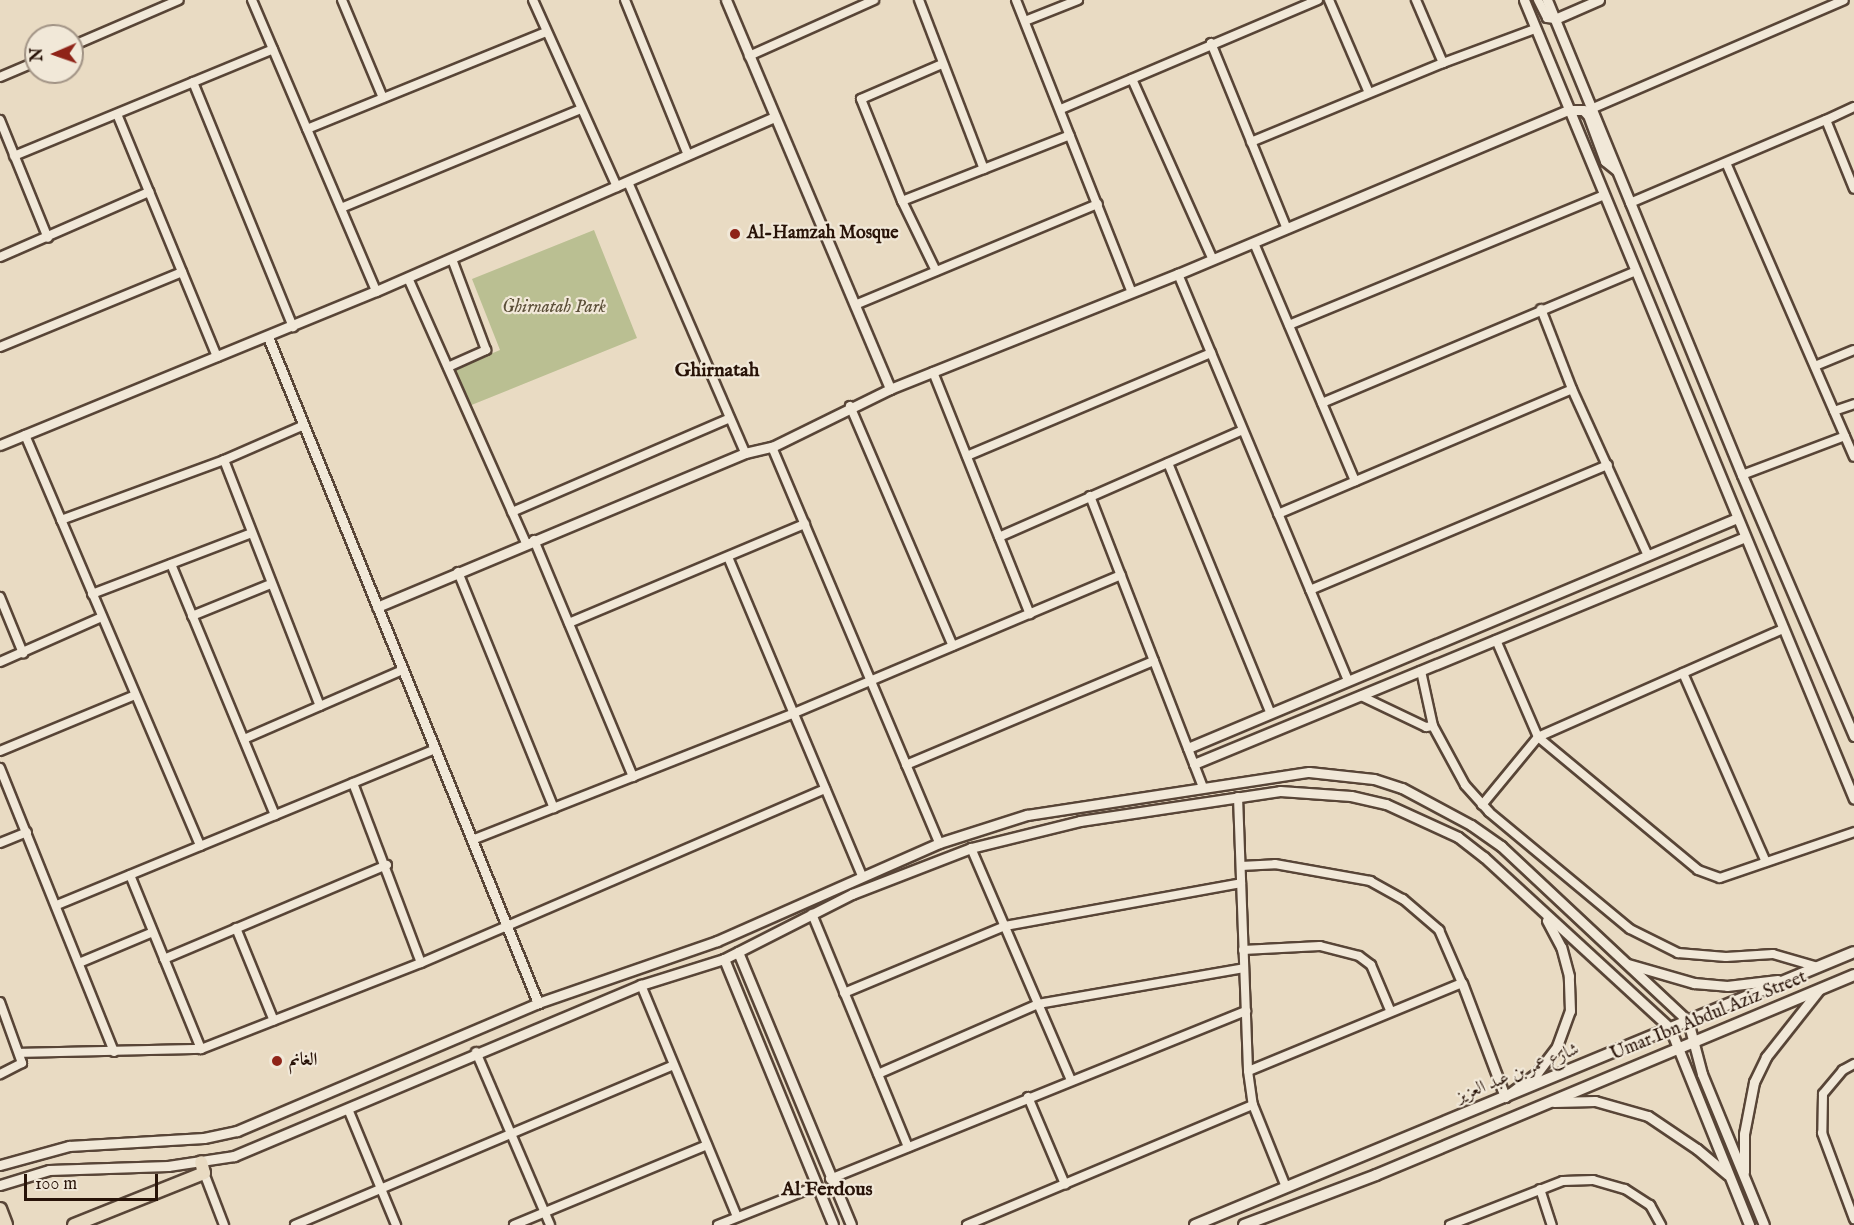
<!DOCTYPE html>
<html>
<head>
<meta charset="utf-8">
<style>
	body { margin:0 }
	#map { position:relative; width:1854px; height:1225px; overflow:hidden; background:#e9dbc3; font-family:"IM FELL English",Amiri,serif }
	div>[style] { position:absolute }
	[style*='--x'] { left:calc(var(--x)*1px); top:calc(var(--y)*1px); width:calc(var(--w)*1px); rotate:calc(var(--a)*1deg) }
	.green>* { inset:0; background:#babf92 }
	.roads { filter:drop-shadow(2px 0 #584537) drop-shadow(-2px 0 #584537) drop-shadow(0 2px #584537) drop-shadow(0 -2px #584537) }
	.minor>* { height:8px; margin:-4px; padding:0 4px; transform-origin:4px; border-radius:4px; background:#f1e8d8 }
	.tertiary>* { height:9px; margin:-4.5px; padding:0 4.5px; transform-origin:4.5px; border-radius:4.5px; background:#f1e8d8 }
	.secondary>* { height:10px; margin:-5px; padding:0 5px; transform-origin:5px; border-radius:5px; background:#f1e8d8 }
	.primary>* { height:12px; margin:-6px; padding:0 6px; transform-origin:6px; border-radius:6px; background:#e9dbc3 }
	.dots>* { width:16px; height:16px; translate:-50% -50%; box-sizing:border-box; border:3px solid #f1e8d8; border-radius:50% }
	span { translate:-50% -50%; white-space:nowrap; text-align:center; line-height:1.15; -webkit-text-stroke:4.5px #f1e8d8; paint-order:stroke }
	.poi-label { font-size:18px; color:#281308; font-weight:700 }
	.left { translate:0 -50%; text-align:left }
	.park-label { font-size:18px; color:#5b4f38; font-style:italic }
	.street-label { font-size:18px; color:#281308 }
	.neighbourhood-label { font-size:20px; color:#281308; font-weight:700 }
	.north { position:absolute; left:24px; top:24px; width:60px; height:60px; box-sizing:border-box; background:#f1e8d8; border:2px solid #a19385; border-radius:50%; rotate:268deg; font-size:16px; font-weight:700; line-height:24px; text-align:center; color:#281308 }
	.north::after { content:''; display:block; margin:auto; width:21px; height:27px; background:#8f2418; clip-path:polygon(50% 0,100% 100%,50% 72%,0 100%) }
	.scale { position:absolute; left:24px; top:1174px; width:134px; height:27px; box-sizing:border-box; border:3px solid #281308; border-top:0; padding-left:8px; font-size:18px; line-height:21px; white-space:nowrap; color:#281308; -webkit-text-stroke:4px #f1e8d8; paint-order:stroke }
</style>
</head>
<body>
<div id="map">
	<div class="green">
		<i style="clip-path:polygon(594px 230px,637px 338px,469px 406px,455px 369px,500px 350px,472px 279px)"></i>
	</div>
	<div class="roads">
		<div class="minor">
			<i style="--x:252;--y:0;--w:316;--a:66.9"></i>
			<i style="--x:342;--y:0;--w:106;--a:67.3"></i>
			<i style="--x:533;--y:0;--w:205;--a:65.8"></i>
			<i style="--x:625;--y:0;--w:167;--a:67.9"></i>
			<i style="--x:919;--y:0;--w:181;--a:69"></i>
			<i style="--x:1016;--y:0;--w:315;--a:68.4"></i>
			<i style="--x:1329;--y:0;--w:101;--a:66.7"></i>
			<i style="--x:1538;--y:0;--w:20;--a:63"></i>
			<i style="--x:1547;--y:18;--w:8;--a:7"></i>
			<i style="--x:1025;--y:21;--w:57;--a:-21.6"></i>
			<i style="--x:1211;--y:43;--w:201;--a:67.8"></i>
			<i style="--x:72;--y:46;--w:116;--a:-23.3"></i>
			<i style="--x:749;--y:56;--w:137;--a:-24.1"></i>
			<i style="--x:1443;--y:63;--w:98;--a:-20.3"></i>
			<i style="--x:0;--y:77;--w:39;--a:-23"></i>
			<i style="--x:1132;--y:79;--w:198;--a:65.9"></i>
			<i style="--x:193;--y:82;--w:265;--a:67.8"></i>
			<i style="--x:1061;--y:109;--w:279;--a:-23"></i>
			<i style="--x:1591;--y:109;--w:275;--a:-23.3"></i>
			<i style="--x:117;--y:114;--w:263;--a:67.6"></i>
			<i style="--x:0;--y:120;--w:127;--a:67.9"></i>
			<i style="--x:1826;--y:120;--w:31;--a:-25"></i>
			<i style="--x:307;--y:129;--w:258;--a:-22.1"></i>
			<i style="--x:1251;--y:142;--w:208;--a:-22.4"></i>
			<i style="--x:1443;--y:63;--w:69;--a:-113.2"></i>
			<i style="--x:14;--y:156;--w:280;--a:-22.4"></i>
			<i style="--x:1727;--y:165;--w:318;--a:66.5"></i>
			<i style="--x:628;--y:182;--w:295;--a:66.6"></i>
			<i style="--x:902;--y:201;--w:180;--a:-21.4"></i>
			<i style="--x:1630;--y:203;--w:213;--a:-23"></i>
			<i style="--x:1826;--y:120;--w:74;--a:67.9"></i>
			<i style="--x:341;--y:208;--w:260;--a:-22.4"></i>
			<i style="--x:1254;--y:243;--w:259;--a:67"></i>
			<i style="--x:0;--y:257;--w:163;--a:-23.6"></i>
			<i style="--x:936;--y:271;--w:78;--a:-115.9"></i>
			<i style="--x:902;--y:201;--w:110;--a:-111.9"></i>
			<i style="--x:861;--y:99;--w:88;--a:-23.4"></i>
			<i style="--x:1178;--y:274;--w:441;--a:67.3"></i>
			<i style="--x:408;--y:278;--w:290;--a:66"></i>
			<i style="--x:855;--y:305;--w:263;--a:-22.6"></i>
			<i style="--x:1541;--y:309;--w:86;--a:68.8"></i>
			<i style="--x:1572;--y:389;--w:183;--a:65.5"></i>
			<i style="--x:1289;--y:325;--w:341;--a:-22.4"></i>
			<i style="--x:0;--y:347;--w:197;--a:-22.4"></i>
			<i style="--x:1815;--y:366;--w:42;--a:-22.3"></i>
			<i style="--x:448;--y:367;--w:42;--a:-24.1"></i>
			<i style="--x:486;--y:350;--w:97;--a:-110.5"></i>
			<i style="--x:933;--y:372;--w:261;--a:68.2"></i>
			<i style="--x:1322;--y:403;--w:341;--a:-22.8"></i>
			<i style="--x:850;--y:406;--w:261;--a:66.8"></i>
			<i style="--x:1834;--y:411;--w:21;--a:-19"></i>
			<i style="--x:25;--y:435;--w:447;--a:66.9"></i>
			<i style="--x:772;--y:447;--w:430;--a:67.1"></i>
			<i style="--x:967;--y:456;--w:265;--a:-22.9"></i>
			<i style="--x:224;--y:460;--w:264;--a:68.7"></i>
			<i style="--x:1168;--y:463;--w:271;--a:67.7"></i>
			<i style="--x:1742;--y:475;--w:110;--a:-20.7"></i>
			<i style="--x:1090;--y:496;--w:312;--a:68.8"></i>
			<i style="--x:512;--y:512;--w:237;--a:-23.3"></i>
			<i style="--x:1278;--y:514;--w:319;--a:-23"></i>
			<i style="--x:61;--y:520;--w:174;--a:-20.2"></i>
			<i style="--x:224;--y:460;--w:87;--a:-23.6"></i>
			<i style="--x:999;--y:537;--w:266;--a:-23.7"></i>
			<i style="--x:534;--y:540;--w:257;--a:67.3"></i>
			<i style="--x:728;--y:557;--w:346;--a:67.2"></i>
			<i style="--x:171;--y:564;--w:272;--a:67.5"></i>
			<i style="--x:458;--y:572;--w:255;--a:67.9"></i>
			<i style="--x:1310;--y:590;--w:323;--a:-22.8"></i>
			<i style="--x:92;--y:594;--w:171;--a:-20.9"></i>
			<i style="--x:0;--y:597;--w:61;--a:67.7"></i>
			<i style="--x:192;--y:616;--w:85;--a:-22.1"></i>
			<i style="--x:569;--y:623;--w:256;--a:-22.8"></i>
			<i style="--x:1496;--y:640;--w:106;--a:66.6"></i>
			<i style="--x:1538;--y:737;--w:208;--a:39.7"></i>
			<i style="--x:1698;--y:870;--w:23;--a:20"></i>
			<i style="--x:1720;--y:878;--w:142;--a:-18.9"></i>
			<i style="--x:0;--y:662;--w:111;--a:-23.8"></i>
			<i style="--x:1421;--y:671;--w:56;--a:77.7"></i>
			<i style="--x:1433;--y:726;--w:67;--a:61.5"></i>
			<i style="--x:1465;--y:785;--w:36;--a:48"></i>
			<i style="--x:1489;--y:812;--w:183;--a:39.7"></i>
			<i style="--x:1630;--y:929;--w:54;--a:26.6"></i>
			<i style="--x:1678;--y:953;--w:48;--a:4.8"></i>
			<i style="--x:1726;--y:957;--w:47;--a:-3.7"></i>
			<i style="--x:1773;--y:954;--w:47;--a:16.1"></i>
			<i style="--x:1683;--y:673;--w:206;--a:66.3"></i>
			<i style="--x:1361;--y:696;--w:72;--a:25.5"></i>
			<i style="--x:1426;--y:727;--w:7;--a:-8"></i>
			<i style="--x:244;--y:739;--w:173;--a:-23.5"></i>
			<i style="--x:0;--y:751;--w:146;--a:-22.5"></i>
			<i style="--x:906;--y:765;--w:269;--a:-22.8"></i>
			<i style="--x:0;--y:768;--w:306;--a:68.1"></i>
			<i style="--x:353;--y:783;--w:192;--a:69.3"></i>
			<i style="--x:1238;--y:797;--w:274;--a:87.9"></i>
			<i style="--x:1248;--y:1071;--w:34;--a:82"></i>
			<i style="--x:1253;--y:1105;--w:88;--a:68.1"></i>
			<i style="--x:1482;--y:805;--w:88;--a:-50.5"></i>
			<i style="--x:1538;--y:737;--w:268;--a:-23.8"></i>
			<i style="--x:472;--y:840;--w:344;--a:-21.5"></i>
			<i style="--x:792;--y:714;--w:357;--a:-22.9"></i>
			<i style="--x:0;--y:843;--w:29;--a:-22"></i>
			<i style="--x:971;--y:848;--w:253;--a:66.7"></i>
			<i style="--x:1241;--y:866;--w:34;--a:-3"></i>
			<i style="--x:1275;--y:864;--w:97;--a:10.1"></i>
			<i style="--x:1370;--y:881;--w:38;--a:29"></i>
			<i style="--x:1403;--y:899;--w:48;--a:40.7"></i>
			<i style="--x:1439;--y:930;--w:58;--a:66.5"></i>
			<i style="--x:1462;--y:983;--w:231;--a:157.6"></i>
			<i style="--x:130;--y:875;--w:188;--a:67.8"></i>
			<i style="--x:57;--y:905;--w:409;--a:-22.4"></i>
			<i style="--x:812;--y:914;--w:252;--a:67.6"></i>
			<i style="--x:236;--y:928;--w:100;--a:67.8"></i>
			<i style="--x:1243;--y:950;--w:77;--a:-3"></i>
			<i style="--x:1320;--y:946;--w:40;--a:14.4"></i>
			<i style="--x:1359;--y:956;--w:15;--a:37"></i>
			<i style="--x:1371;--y:965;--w:49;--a:67.1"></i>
			<i style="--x:164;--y:959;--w:242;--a:-22.9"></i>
			<i style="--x:79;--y:963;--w:80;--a:-22.7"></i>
			<i style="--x:641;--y:985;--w:251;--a:67.5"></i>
			<i style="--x:844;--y:993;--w:174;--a:-22.6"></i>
			<i style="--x:1005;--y:926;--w:240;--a:-10.3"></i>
			<i style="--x:0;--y:1002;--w:65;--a:70.2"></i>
			<i style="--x:22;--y:1063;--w:25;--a:153"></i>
			<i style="--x:476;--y:1052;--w:188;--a:66.8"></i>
			<i style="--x:19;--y:1053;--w:182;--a:-1.3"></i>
			<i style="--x:201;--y:1049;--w:236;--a:-21.4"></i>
			<i style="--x:421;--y:963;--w:440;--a:-23.3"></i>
			<i style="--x:1854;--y:1064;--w:13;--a:151"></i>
			<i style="--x:1843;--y:1070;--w:31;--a:130"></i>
			<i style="--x:1823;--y:1094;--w:39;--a:91"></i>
			<i style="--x:1822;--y:1133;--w:92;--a:69.6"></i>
			<i style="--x:878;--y:1074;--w:175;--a:-23.6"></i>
			<i style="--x:1038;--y:1004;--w:209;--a:-9.9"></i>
			<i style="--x:1028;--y:1097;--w:95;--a:67"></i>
			<i style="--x:348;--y:1109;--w:126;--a:67.5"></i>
			<i style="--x:204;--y:1173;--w:56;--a:69"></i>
			<i style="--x:830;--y:1179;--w:449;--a:-22"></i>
			<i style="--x:1540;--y:1189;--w:38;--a:72"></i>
			<i style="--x:295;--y:1225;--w:411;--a:-22.9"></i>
			<i style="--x:514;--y:1225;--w:209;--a:-22.5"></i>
			<i style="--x:718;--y:1225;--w:106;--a:-21.5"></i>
			<i style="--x:967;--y:1225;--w:310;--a:-22.8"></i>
			<i style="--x:1450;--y:1225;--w:121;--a:-21.3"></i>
			<i style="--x:1563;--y:1181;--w:30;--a:-2"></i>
			<i style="--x:1593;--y:1180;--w:33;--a:16"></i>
			<i style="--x:1625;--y:1189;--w:30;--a:33"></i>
			<i style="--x:1650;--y:1205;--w:23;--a:61"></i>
		</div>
		<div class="tertiary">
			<i style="--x:726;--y:0;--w:422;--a:67.1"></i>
			<i style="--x:1524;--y:0;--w:864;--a:67.56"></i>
			<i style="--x:1547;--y:0;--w:513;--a:67.68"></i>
			<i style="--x:1742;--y:475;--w:284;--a:66.8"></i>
			<i style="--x:1555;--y:19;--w:48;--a:-23.4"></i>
			<i style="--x:268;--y:337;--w:719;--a:67.93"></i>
			<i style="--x:0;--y:445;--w:406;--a:-22.3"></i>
			<i style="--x:376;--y:291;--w:435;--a:-23.6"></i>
			<i style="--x:377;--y:607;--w:399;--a:-22.7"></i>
			<i style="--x:745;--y:453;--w:28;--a:-13"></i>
			<i style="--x:772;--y:447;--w:131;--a:-26.2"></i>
			<i style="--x:890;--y:389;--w:310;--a:-21.8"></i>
			<i style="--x:1178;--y:274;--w:424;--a:-22.8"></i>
			<i style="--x:1569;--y:110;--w:14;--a:0"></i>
			<i style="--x:1583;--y:110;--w:7;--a:45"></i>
			<i style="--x:1588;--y:115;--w:49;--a:69.7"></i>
			<i style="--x:1605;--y:161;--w:14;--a:39"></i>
			<i style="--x:1188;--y:748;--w:595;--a:-22.73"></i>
			<i style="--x:1194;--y:764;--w:596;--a:-22.39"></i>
			<i style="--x:738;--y:952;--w:295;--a:67.5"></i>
			<i style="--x:724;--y:959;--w:287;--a:67.7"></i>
			<i style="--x:1628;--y:964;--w:69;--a:16.1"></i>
			<i style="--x:1694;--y:983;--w:33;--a:5"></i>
			<i style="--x:1727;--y:986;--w:51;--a:-6.7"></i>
			<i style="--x:1462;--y:983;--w:122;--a:69.3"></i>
			<i style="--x:1505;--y:1097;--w:40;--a:-37"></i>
			<i style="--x:1537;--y:1073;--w:34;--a:-53"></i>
			<i style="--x:1557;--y:1046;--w:37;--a:-70"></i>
			<i style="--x:1570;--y:1011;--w:35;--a:-92"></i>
			<i style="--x:1569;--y:976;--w:30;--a:-105"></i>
			<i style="--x:1561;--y:947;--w:30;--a:-118"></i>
			<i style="--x:1554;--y:1102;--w:41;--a:-1.4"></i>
			<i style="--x:1595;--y:1101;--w:55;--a:15.8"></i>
			<i style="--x:1648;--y:1116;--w:59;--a:34"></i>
			<i style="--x:1697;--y:1149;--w:40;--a:40"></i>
			<i style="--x:0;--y:1165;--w:72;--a:-15.4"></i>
			<i style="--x:69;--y:1146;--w:135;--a:-3.4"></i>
			<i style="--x:204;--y:1138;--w:34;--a:-12"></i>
			<i style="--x:237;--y:1131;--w:327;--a:-23"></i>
			<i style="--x:538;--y:1003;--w:189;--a:-19.1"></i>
			<i style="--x:717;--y:941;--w:243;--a:-23.8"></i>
			<i style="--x:939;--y:843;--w:92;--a:-17.7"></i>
			<i style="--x:1027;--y:815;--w:285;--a:-8.7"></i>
			<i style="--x:1309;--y:772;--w:65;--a:6.1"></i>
			<i style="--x:1374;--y:779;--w:29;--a:18"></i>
			<i style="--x:1402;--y:788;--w:78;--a:28.2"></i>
			<i style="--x:1471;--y:825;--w:37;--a:35"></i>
			<i style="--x:1501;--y:846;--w:256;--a:43.1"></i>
			<i style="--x:1688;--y:1021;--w:55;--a:75.2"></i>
			<i style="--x:1702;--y:1074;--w:163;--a:67.7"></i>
			<i style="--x:1744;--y:1172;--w:38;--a:-90"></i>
			<i style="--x:1744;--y:1134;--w:53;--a:-79.1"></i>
			<i style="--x:1754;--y:1082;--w:28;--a:-64"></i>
			<i style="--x:1766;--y:1057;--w:85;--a:-51.7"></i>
			<i style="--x:0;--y:1185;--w:51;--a:-17"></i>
			<i style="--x:49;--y:1170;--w:119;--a:-1.9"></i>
			<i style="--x:168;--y:1166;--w:67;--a:-8.6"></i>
			<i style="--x:234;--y:1156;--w:441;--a:-22.8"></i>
			<i style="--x:641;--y:985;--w:87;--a:-17.4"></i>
			<i style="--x:724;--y:959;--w:144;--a:-26.9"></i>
			<i style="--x:852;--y:894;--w:128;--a:-21.1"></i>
			<i style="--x:971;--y:848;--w:112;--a:-13.9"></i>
			<i style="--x:1080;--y:821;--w:202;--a:-8.5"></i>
			<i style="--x:1280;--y:791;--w:71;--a:4"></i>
			<i style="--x:1351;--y:796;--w:36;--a:13"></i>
			<i style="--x:1386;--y:804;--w:79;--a:24.6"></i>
			<i style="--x:1458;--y:837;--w:33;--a:38"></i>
			<i style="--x:1484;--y:857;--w:253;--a:42.6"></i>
			<i style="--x:1670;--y:1028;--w:212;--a:68.1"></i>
		</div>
		<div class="secondary">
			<i style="--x:1195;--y:1225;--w:713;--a:-22.5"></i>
			<i style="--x:1244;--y:1225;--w:141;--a:-20.7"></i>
			<i style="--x:1376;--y:1175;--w:518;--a:-22.7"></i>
		</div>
		<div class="primary">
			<i style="--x:0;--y:1209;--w:17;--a:69"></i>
			<i style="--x:74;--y:1225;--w:140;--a:-21.8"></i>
			<i style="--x:204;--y:1173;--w:11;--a:-105"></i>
		</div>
	</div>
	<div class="dots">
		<i style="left:735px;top:234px;background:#8f2418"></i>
		<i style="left:277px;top:1061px;background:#8f2418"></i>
	</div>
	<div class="poi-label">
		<span class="left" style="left:747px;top:234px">Al-Hamzah Mosque</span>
		<span class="left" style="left:289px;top:1061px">الغانم</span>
	</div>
	<div class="park-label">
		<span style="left:554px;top:308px">Ghirnatah Park</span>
	</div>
	<div class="street-label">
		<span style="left:1709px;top:1017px;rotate:-22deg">Umar Ibn Abdul Aziz Street</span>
		<span style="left:1518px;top:1074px;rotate:-22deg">شارع عمر بن عبد العزيز</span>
	</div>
	<div class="neighbourhood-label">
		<span style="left:717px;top:370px">Ghirnatah</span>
		<span style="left:827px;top:1189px">Al Ferdous</span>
	</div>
	<div class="north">N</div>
	<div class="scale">100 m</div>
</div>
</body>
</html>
